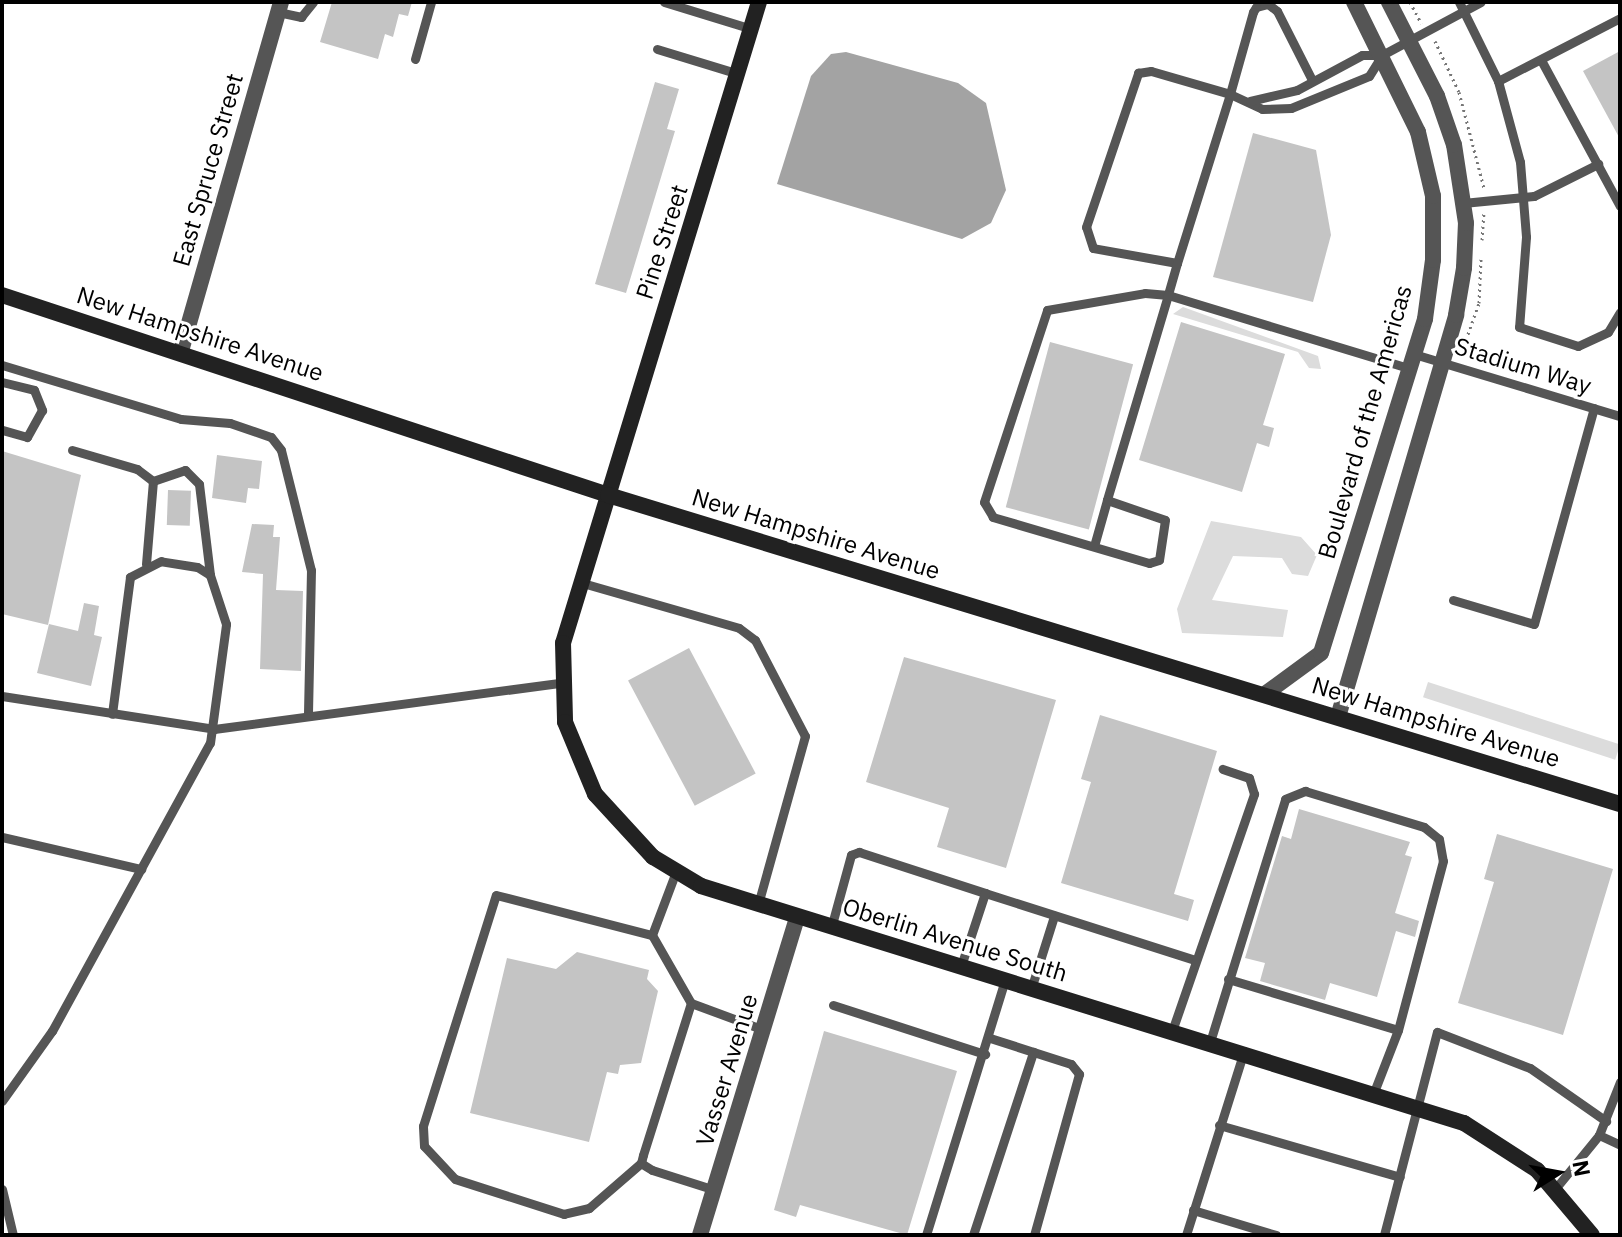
<!DOCTYPE html>
<html>
<head>
<meta charset="utf-8">
<style>
	body { margin:0 }
	#map { position:relative; width:1622px; height:1237px; overflow:hidden; background:#fff; font-family:"IBM Plex Sans",sans-serif }
	div>[style] { position:absolute }
	[style*='--x'] { left:calc(var(--x)*1px); top:calc(var(--y)*1px); width:calc(var(--w)*1px); rotate:calc(var(--a)*1deg) }
	.green>* { inset:0; background:#dcdcdc; transform-origin:0 0 }
	.water>* { inset:0; background:#a3a3a3 }
	.building>* { inset:0; background:#c4c4c4; transform-origin:0 0 }
	.path>* { height:3px; margin-top:-1.5px; transform-origin:0; background:repeating-linear-gradient(90deg,#777 0 2px,transparent 0 6px) }
	.lane>* { height:9px; margin:-4.5px; padding:0 4.5px; transform-origin:4.5px; border-radius:4.5px; background:#555 }
	.street>* { height:16px; margin:-8px; padding:0 8px; transform-origin:8px; border-radius:8px; background:#555 }
	.secondary>* { height:16px; margin:-8px; padding:0 8px; transform-origin:8px; border-radius:8px; background:#222 }
	span { translate:-50% -50%; white-space:nowrap; text-align:center; line-height:1.15; -webkit-text-stroke:6px #fff; paint-order:stroke }
	.street-label { font-size:24px; color:#000 }
	.frame { position:absolute; inset:0; border:4px solid #000; pointer-events:none }
	.north { position:absolute; left:1518px; top:1133px; width:80px; height:80px; -webkit-text-stroke:6px #fff; paint-order:stroke; rotate:79deg; font-size:22px; font-weight:700; line-height:32px; text-align:center; color:#000 }
	.north::after { content:''; display:block; margin:auto; width:28px; height:36px; background:#000; clip-path:polygon(50% 0,100% 100%,50% 72%,0 100%) }
</style>
</head>
<body>
<div id="map">
	<div class="green">
		<i style="clip-path:polygon(1183px 307px,1318px 356px,1321px 369px,1309px 368px,1298px 352px,1173px 314px)"></i>
		<i style="clip-path:polygon(1211px 521px,1301px 537px,1317px 555px,1308px 576px,1292px 574px,1282px 558px,1233px 556px,1212px 600px,1288px 610px,1283px 637px,1182px 633px,1177px 609px)"></i>
		<i style="left:1428px;top:682px;width:202px;height:16px;rotate:18deg"></i>
	</div>
	<div class="water">
		<i style="clip-path:polygon(846px 52px,958px 83px,986px 103px,1006px 190px,991px 223px,962px 239px,777px 184px,811px 76px,831px 54px)"></i>
	</div>
	<div class="building">
		<i style="clip-path:polygon(332px 2px,412px 2px,408px 16px,399px 14px,393px 37px,385px 34px,378px 59px,320px 42px)"></i>
		<i style="clip-path:polygon(1620px 51px,1620px 139px,1583px 71px)"></i>
		<i style="clip-path:polygon(655px 82px,679px 89px,667px 129px,675px 131px,626px 293px,595px 284px)"></i>
		<i style="clip-path:polygon(1253px 133px,1316px 150px,1331px 235px,1313px 302px,1213px 277px)"></i>
		<i style="clip-path:polygon(1181px 322px,1285px 354px,1263px 425px,1274px 428px,1269px 447px,1257px 443px,1242px 492px,1139px 460px)"></i>
		<i style="left:1050px;top:342px;width:86px;height:171px;rotate:15deg"></i>
		<i style="clip-path:polygon(2px 451px,81px 475px,48px 625px,2px 614px)"></i>
		<i style="clip-path:polygon(217px 455px,262px 461px,259px 489px,248px 488px,246px 503px,212px 498px)"></i>
		<i style="left:168px;top:490px;width:23px;height:35px;rotate:2deg"></i>
		<i style="clip-path:polygon(252px 524px,274px 525px,273px 537px,280px 537px,276px 590px,303px 591px,301px 671px,260px 669px,263px 574px,242px 572px)"></i>
		<i style="clip-path:polygon(84px 603px,99px 606px,94px 635px,102px 637px,91px 686px,37px 673px,49px 624px,78px 631px)"></i>
		<i style="left:689px;top:648px;width:142px;height:69px;rotate:62deg"></i>
		<i style="clip-path:polygon(904px 657px,1056px 700px,1006px 868px,937px 847px,949px 808px,866px 782px)"></i>
		<i style="clip-path:polygon(1100px 715px,1217px 751px,1174px 894px,1194px 900px,1188px 921px,1061px 883px,1091px 782px,1081px 779px)"></i>
		<i style="clip-path:polygon(1299px 809px,1410px 842px,1405px 855px,1412px 857px,1395px 913px,1419px 921px,1415px 937px,1396px 931px,1377px 997px,1330px 983px,1325px 1000px,1260px 981px,1265px 963px,1245px 958px,1282px 836px,1291px 839px)"></i>
		<i style="clip-path:polygon(1497px 834px,1613px 869px,1563px 1035px,1458px 1003px,1494px 882px,1484px 879px)"></i>
		<i style="clip-path:polygon(577px 952px,649px 970px,647px 979px,658px 991px,641px 1063px,620px 1065px,618px 1074px,607px 1072px,589px 1142px,470px 1113px,507px 958px,556px 969px)"></i>
		<i style="clip-path:polygon(824px 1031px,957px 1071px,907px 1235px,800px 1205px,796px 1217px,774px 1210px)"></i>
	</div>
	<div class="path">
		<i style="--x:1410;--y:2;--w:24;--a:62"></i>
		<i style="--x:1435;--y:41;--w:56;--a:64.8"></i>
		<i style="--x:1459;--y:92;--w:99;--a:75.4"></i>
		<i style="--x:1482;--y:240;--w:28;--a:-86"></i>
		<i style="--x:1462;--y:351;--w:51;--a:-70.5"></i>
		<i style="--x:1479;--y:303;--w:44;--a:-87.4"></i>
	</div>
	<div class="lane">
		<i style="--x:664;--y:2;--w:92;--a:17.1"></i>
		<i style="--x:1459;--y:2;--w:88;--a:63.7"></i>
		<i style="--x:1498;--y:81;--w:84;--a:74.8"></i>
		<i style="--x:1520;--y:162;--w:75;--a:85.4"></i>
		<i style="--x:1526;--y:237;--w:90;--a:94.4"></i>
		<i style="--x:1519;--y:327;--w:62;--a:17.9"></i>
		<i style="--x:1578;--y:346;--w:33;--a:-25"></i>
		<i style="--x:1608;--y:332;--w:23;--a:-59"></i>
		<i style="--x:278;--y:12;--w:24;--a:12"></i>
		<i style="--x:301;--y:17;--w:19;--a:-51"></i>
		<i style="--x:657;--y:49;--w:86;--a:17"></i>
		<i style="--x:415;--y:59;--w:59;--a:-74.3"></i>
		<i style="--x:1541;--y:60;--w:166;--a:61.6"></i>
		<i style="--x:1312;--y:80;--w:77;--a:-116.9"></i>
		<i style="--x:1277;--y:11;--w:11;--a:-142"></i>
		<i style="--x:1268;--y:4;--w:12;--a:166"></i>
		<i style="--x:1256;--y:7;--w:6;--a:121"></i>
		<i style="--x:1253;--y:12;--w:85;--a:105.7"></i>
		<i style="--x:1230;--y:94;--w:177;--a:107.4"></i>
		<i style="--x:1177;--y:263;--w:85;--a:-169.9"></i>
		<i style="--x:1093;--y:248;--w:22;--a:-108"></i>
		<i style="--x:1086;--y:227;--w:163;--a:-71.3"></i>
		<i style="--x:1138;--y:73;--w:13;--a:-9"></i>
		<i style="--x:1151;--y:71;--w:82;--a:16.2"></i>
		<i style="--x:1230;--y:94;--w:35;--a:25"></i>
		<i style="--x:1262;--y:109;--w:29;--a:-2"></i>
		<i style="--x:1291;--y:108;--w:84;--a:-22.3"></i>
		<i style="--x:1369;--y:76;--w:25;--a:-58"></i>
		<i style="--x:1382;--y:55;--w:112;--a:-28.2"></i>
		<i style="--x:1498;--y:81;--w:137;--a:-27.3"></i>
		<i style="--x:1250;--y:101;--w:48;--a:-13.2"></i>
		<i style="--x:1297;--y:90;--w:74;--a:-28.3"></i>
		<i style="--x:1362;--y:55;--w:20;--a:0"></i>
		<i style="--x:1463;--y:203;--w:71;--a:-5.6"></i>
		<i style="--x:1534;--y:196;--w:72;--a:-26.6"></i>
		<i style="--x:1177;--y:263;--w:33;--a:106"></i>
		<i style="--x:1168;--y:295;--w:252;--a:16.9"></i>
		<i style="--x:1145;--y:293;--w:23;--a:5"></i>
		<i style="--x:1168;--y:295;--w:214;--a:106.6"></i>
		<i style="--x:1107;--y:500;--w:61;--a:19"></i>
		<i style="--x:1165;--y:520;--w:40;--a:98.5"></i>
		<i style="--x:1159;--y:560;--w:10;--a:163"></i>
		<i style="--x:1149;--y:563;--w:163;--a:-163.6"></i>
		<i style="--x:993;--y:517;--w:17;--a:-121"></i>
		<i style="--x:984;--y:502;--w:202;--a:-71.8"></i>
		<i style="--x:1047;--y:310;--w:99;--a:-9.8"></i>
		<i style="--x:1414;--y:354;--w:215;--a:16.8"></i>
		<i style="--x:2;--y:365;--w:187;--a:16.8"></i>
		<i style="--x:181;--y:419;--w:49;--a:4.7"></i>
		<i style="--x:230;--y:423;--w:43;--a:18.9"></i>
		<i style="--x:271;--y:437;--w:16;--a:52"></i>
		<i style="--x:281;--y:450;--w:124;--a:76"></i>
		<i style="--x:311;--y:570;--w:145;--a:91.2"></i>
		<i style="--x:2;--y:382;--w:33;--a:14"></i>
		<i style="--x:34;--y:390;--w:22;--a:68"></i>
		<i style="--x:42;--y:410;--w:31;--a:119"></i>
		<i style="--x:27;--y:437;--w:26;--a:-164"></i>
		<i style="--x:72;--y:450;--w:68;--a:16.3"></i>
		<i style="--x:137;--y:469;--w:20;--a:37"></i>
		<i style="--x:1094;--y:546;--w:48;--a:-74.2"></i>
		<i style="--x:146;--y:564;--w:83;--a:-85.2"></i>
		<i style="--x:153;--y:481;--w:34;--a:-19"></i>
		<i style="--x:185;--y:470;--w:20;--a:45"></i>
		<i style="--x:199;--y:484;--w:92;--a:83.1"></i>
		<i style="--x:579;--y:582;--w:166;--a:16"></i>
		<i style="--x:739;--y:628;--w:20;--a:37"></i>
		<i style="--x:755;--y:640;--w:108;--a:62.5"></i>
		<i style="--x:805;--y:736;--w:174;--a:105.6"></i>
		<i style="--x:1453;--y:600;--w:84;--a:16.5"></i>
		<i style="--x:1534;--y:624;--w:224;--a:-74.5"></i>
		<i style="--x:2;--y:696;--w:215;--a:8.8"></i>
		<i style="--x:214;--y:729;--w:350;--a:-7.6"></i>
		<i style="--x:2;--y:837;--w:143;--a:13"></i>
		<i style="--x:675;--y:874;--w:65;--a:110.7"></i>
		<i style="--x:652;--y:935;--w:78;--a:60.2"></i>
		<i style="--x:985;--y:893;--w:220;--a:17.7"></i>
		<i style="--x:831;--y:928;--w:76;--a:-74.7"></i>
		<i style="--x:851;--y:855;--w:9;--a:-21"></i>
		<i style="--x:859;--y:852;--w:133;--a:18"></i>
		<i style="--x:985;--y:893;--w:77;--a:108.2"></i>
		<i style="--x:1228;--y:979;--w:177;--a:16.7"></i>
		<i style="--x:1031;--y:989;--w:77;--a:-72.5"></i>
		<i style="--x:833;--y:1005;--w:160;--a:17.9"></i>
		<i style="--x:1172;--y:1031;--w:251;--a:-70.9"></i>
		<i style="--x:1254;--y:794;--w:17;--a:-107"></i>
		<i style="--x:1249;--y:778;--w:28;--a:-161"></i>
		<i style="--x:990;--y:1038;--w:85;--a:17.8"></i>
		<i style="--x:1071;--y:1064;--w:13;--a:51"></i>
		<i style="--x:1079;--y:1074;--w:167;--a:105.6"></i>
		<i style="--x:1210;--y:1042;--w:254;--a:-72.8"></i>
		<i style="--x:1285;--y:799;--w:22;--a:-22"></i>
		<i style="--x:1305;--y:791;--w:124;--a:16.8"></i>
		<i style="--x:1424;--y:827;--w:19;--a:39"></i>
		<i style="--x:1439;--y:839;--w:22;--a:80"></i>
		<i style="--x:1443;--y:861;--w:175;--a:104.9"></i>
		<i style="--x:1398;--y:1030;--w:66;--a:111.2"></i>
		<i style="--x:2;--y:1101;--w:86;--a:-54.5"></i>
		<i style="--x:52;--y:1031;--w:328;--a:-61.3"></i>
		<i style="--x:210;--y:743;--w:120;--a:-82.3"></i>
		<i style="--x:226;--y:624;--w:52;--a:-108.1"></i>
		<i style="--x:210;--y:575;--w:15;--a:-148"></i>
		<i style="--x:197;--y:567;--w:36;--a:-171"></i>
		<i style="--x:161;--y:561;--w:35;--a:153"></i>
		<i style="--x:130;--y:577;--w:138;--a:97.5"></i>
		<i style="--x:1219;--y:1125;--w:188;--a:16"></i>
		<i style="--x:1599;--y:1135;--w:23;--a:25"></i>
		<i style="--x:641;--y:1163;--w:69;--a:139.1"></i>
		<i style="--x:589;--y:1208;--w:26;--a:167"></i>
		<i style="--x:564;--y:1214;--w:114;--a:-162.2"></i>
		<i style="--x:455;--y:1179;--w:45;--a:-133.2"></i>
		<i style="--x:424;--y:1146;--w:20;--a:-93"></i>
		<i style="--x:423;--y:1126;--w:242;--a:-72.5"></i>
		<i style="--x:496;--y:895;--w:161;--a:14.4"></i>
		<i style="--x:2;--y:1189;--w:47;--a:76.6"></i>
		<i style="--x:1555;--y:1189;--w:70;--a:-50.8"></i>
		<i style="--x:1599;--y:1135;--w:57;--a:-68.4"></i>
		<i style="--x:715;--y:1190;--w:66;--a:-162.4"></i>
		<i style="--x:652;--y:1170;--w:13;--a:-148"></i>
		<i style="--x:641;--y:1163;--w:8;--a:-76"></i>
		<i style="--x:643;--y:1155;--w:159;--a:-72.5"></i>
		<i style="--x:691;--y:1003;--w:78;--a:20.3"></i>
		<i style="--x:1193;--y:1210;--w:87;--a:16.8"></i>
		<i style="--x:926;--y:1235;--w:267;--a:-72.8"></i>
		<i style="--x:973;--y:1235;--w:193;--a:-71.8"></i>
		<i style="--x:1186;--y:1235;--w:193;--a:-72.5"></i>
		<i style="--x:1384;--y:1235;--w:210;--a:-75.4"></i>
		<i style="--x:1437;--y:1032;--w:100;--a:21.2"></i>
		<i style="--x:1530;--y:1068;--w:93;--a:34.9"></i>
	</div>
	<div class="street">
		<i style="--x:181;--y:351;--w:363;--a:-74"></i>
		<i style="--x:1265;--y:694;--w:69;--a:-36.2"></i>
		<i style="--x:1321;--y:653;--w:350;--a:-72.7"></i>
		<i style="--x:1425;--y:319;--w:60;--a:-82.3"></i>
		<i style="--x:1433;--y:260;--w:64;--a:-90"></i>
		<i style="--x:1433;--y:196;--w:66;--a:-103.2"></i>
		<i style="--x:1418;--y:132;--w:145;--a:-116.2"></i>
		<i style="--x:1338;--y:717;--w:419;--a:-73.6"></i>
		<i style="--x:1456;--y:315;--w:48;--a:-80.3"></i>
		<i style="--x:1464;--y:268;--w:45;--a:-87.5"></i>
		<i style="--x:1466;--y:223;--w:79;--a:-98.7"></i>
		<i style="--x:1454;--y:145;--w:52;--a:-109.1"></i>
		<i style="--x:1437;--y:96;--w:106;--a:-117.1"></i>
		<i style="--x:700;--y:1235;--w:332;--a:-73"></i>
	</div>
	<div class="secondary">
		<i style="--x:759;--y:2;--w:670;--a:107"></i>
		<i style="--x:563;--y:643;--w:79;--a:88.5"></i>
		<i style="--x:565;--y:722;--w:78;--a:67.4"></i>
		<i style="--x:595;--y:794;--w:86;--a:47.4"></i>
		<i style="--x:653;--y:857;--w:56;--a:31.1"></i>
		<i style="--x:701;--y:886;--w:799;--a:17.26"></i>
		<i style="--x:1464;--y:1123;--w:87;--a:32.8"></i>
		<i style="--x:1537;--y:1170;--w:85;--a:49.8"></i>
		<i style="--x:2;--y:295;--w:638;--a:18.26"></i>
		<i style="--x:608;--y:495;--w:1058;--a:16.98"></i>
	</div>
	<div class="street-label">
		<span style="left:208px;top:170px;rotate:-74deg">East Spruce Street</span>
		<span style="left:662px;top:242px;rotate:-72deg">Pine Street</span>
		<span style="left:200px;top:334px;rotate:18deg">New Hampshire Avenue</span>
		<span style="left:1523px;top:366px;rotate:17deg">Stadium Way</span>
		<span style="left:1365px;top:422px;rotate:-74deg">Boulevard of the Americas</span>
		<span style="left:816px;top:534px;rotate:17deg">New Hampshire Avenue</span>
		<span style="left:1436px;top:722px;rotate:17deg">New Hampshire Avenue</span>
		<span style="left:955px;top:940px;rotate:17deg">Oberlin Avenue South</span>
		<span style="left:727px;top:1070px;rotate:-73deg">Vasser Avenue</span>
	</div>
	<div class="frame"></div>
	<div class="north">N</div>
</div>
</body>
</html>
